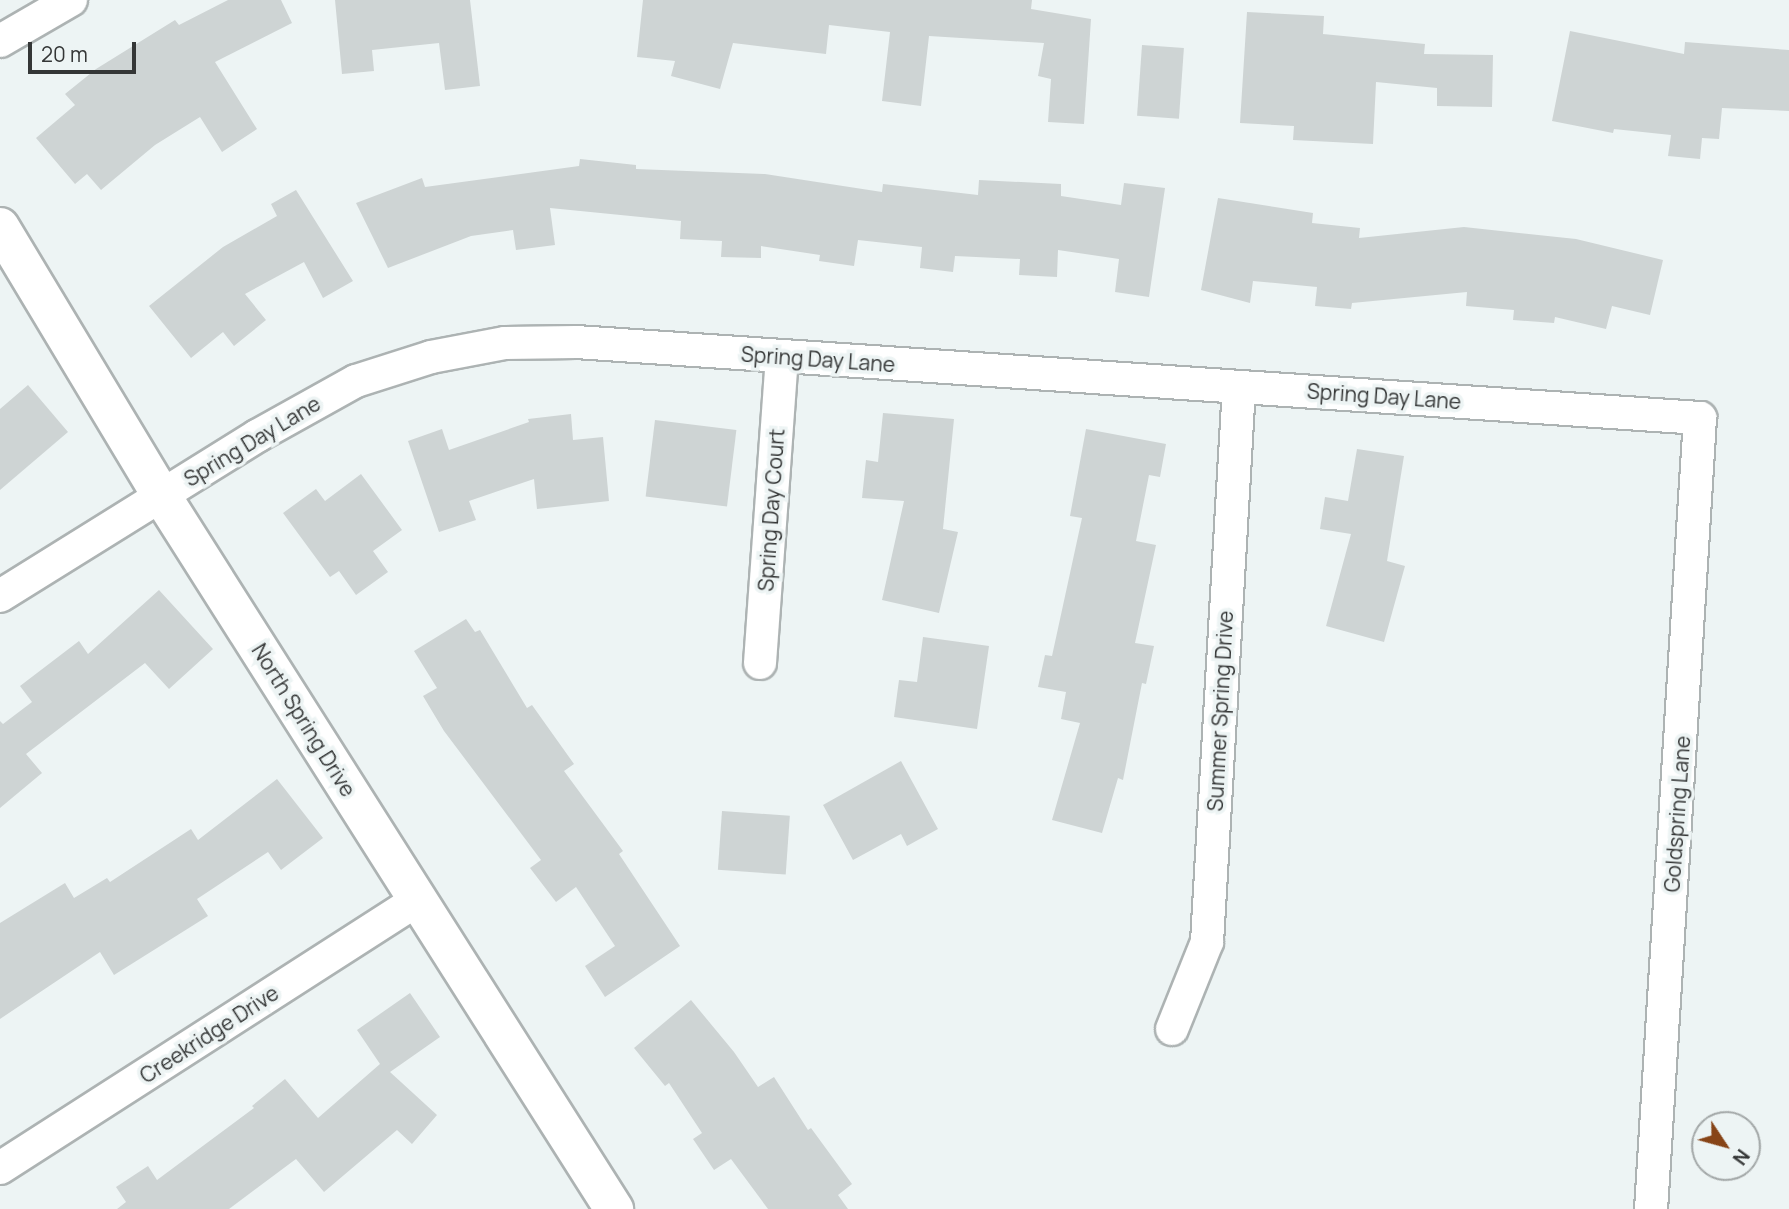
<!DOCTYPE html>
<html>
<head>
<meta charset="utf-8">
<style>
	body { margin:0 }
	#map { position:relative; width:1789px; height:1209px; overflow:hidden; background:#edf4f4; font-family:Manrope,sans-serif }
	div>[style] { position:absolute }
	[style*='--x'] { left:calc(var(--x)*1px); top:calc(var(--y)*1px); width:calc(var(--w)*1px); rotate:calc(var(--a)*1deg) }
	.building>* { inset:0; background:#ced4d4; transform-origin:0 0 }
	.roads { filter:drop-shadow(2px 0 #adb3b3) drop-shadow(-2px 0 #adb3b3) drop-shadow(0 2px #adb3b3) drop-shadow(0 -2px #adb3b3) }
	.minor>* { height:32px; margin:-16px; padding:0 16px; transform-origin:16px; border-radius:16px; background:#fff }
	.tertiary>* { height:38px; margin:-19px; padding:0 19px; transform-origin:19px; border-radius:19px; background:#fff }
	span { translate:-50% -50%; white-space:nowrap; text-align:center; line-height:1.15; -webkit-text-stroke:7px #edf4f4; paint-order:stroke }
	.street-label { font-size:21px; color:#343636 }
	.north { position:absolute; left:1691px; top:1111px; width:70px; height:70px; box-sizing:border-box; background:#edf4f4; border:2px solid #a3a8a8; border-radius:50%; rotate:126deg; font-size:19px; font-weight:700; line-height:28px; text-align:center; color:#343636 }
	.north::after { content:''; display:block; margin:auto; width:24px; height:32px; background:#874417; clip-path:polygon(50% 0,100% 100%,50% 72%,0 100%) }
	.scale { position:absolute; left:28px; top:42px; width:108px; height:32px; box-sizing:border-box; border:4px solid #343636; border-top:0; padding-left:9px; font-size:21px; line-height:24px; white-space:nowrap; color:#343636; -webkit-text-stroke:5px #edf4f4; paint-order:stroke }
</style>
</head>
<body>
<div id="map">
	<div class="building">
		<i style="clip-path:polygon(228px 0,281px 0,292px 23px,215px 62px,257px 129px,222px 152px,200px 117px,155px 145px,101px 190px,87px 174px,75px 184px,36px 138px,75px 105px,65px 94px,96px 69px,175px 20px,179px 25px)"></i>
		<i style="clip-path:polygon(335px 0,470px 0,480px 86px,445px 90px,439px 43px,372px 50px,374px 71px,342px 74px)"></i>
		<i style="clip-path:polygon(643px 0,1032px 0,1031px 9px,1091px 19px,1084px 124px,1048px 122px,1051px 79px,1038px 76px,1044px 43px,929px 36px,921px 106px,882px 101px,890px 32px,829px 25px,826px 54px,733px 43px,720px 89px,671px 76px,675px 61px,637px 57px)"></i>
		<i style="clip-path:polygon(1247px 12px,1324px 16px,1323px 34px,1425px 44px,1424px 54px,1493px 55px,1492px 107px,1437px 106px,1437px 88px,1376px 82px,1373px 144px,1293px 140px,1294px 126px,1240px 123px)"></i>
		<i style="clip-path:polygon(1570px 31px,1684px 54px,1685px 42px,1789px 50px,1789px 111px,1722px 108px,1719px 139px,1702px 138px,1700px 159px,1668px 156px,1671px 135px,1614px 129px,1613px 133px,1552px 121px)"></i>
		<i style="left:1142px;top:45px;width:42px;height:71px;rotate:4deg"></i>
		<i style="clip-path:polygon(580px 159px,636px 165px,636px 169px,765px 174px,882px 192px,883px 184px,978px 195px,979px 180px,1061px 184px,1061px 196px,1121px 205px,1124px 183px,1165px 188px,1149px 297px,1115px 292px,1119px 259px,1058px 250px,1057px 277px,1019px 275px,1020px 259px,955px 256px,953px 272px,920px 268px,922px 247px,858px 240px,854px 266px,819px 261px,820px 255px,761px 246px,761px 258px,721px 257px,722px 241px,680px 239px,681px 221px,550px 208px,555px 245px,516px 250px,513px 230px,471px 236px,388px 268px,356px 203px,422px 178px,425px 187px,579px 166px)"></i>
		<i style="clip-path:polygon(296px 190px,353px 281px,323px 298px,304px 262px,245px 294px,266px 320px,234px 346px,223px 332px,191px 358px,149px 306px,223px 247px,277px 216px,271px 204px)"></i>
		<i style="clip-path:polygon(1218px 198px,1313px 213px,1312px 223px,1360px 228px,1359px 238px,1464px 227px,1576px 239px,1663px 260px,1650px 315px,1612px 306px,1606px 329px,1555px 317px,1554px 323px,1513px 320px,1514px 310px,1466px 306px,1467px 292px,1352px 303px,1351px 309px,1315px 306px,1317px 287px,1253px 281px,1250px 303px,1201px 290px)"></i>
		<i style="clip-path:polygon(28px 385px,68px 432px,0 490px,0 409px)"></i>
		<i style="clip-path:polygon(883px 413px,954px 419px,943px 529px,958px 532px,939px 613px,882px 600px,904px 501px,862px 498px,866px 460px,878px 462px)"></i>
		<i style="clip-path:polygon(571px 414px,573px 440px,603px 437px,609px 501px,537px 509px,534px 479px,469px 501px,476px 520px,439px 532px,408px 441px,442px 429px,449px 450px,529px 422px,528px 419px)"></i>
		<i style="left:655px;top:420px;width:82px;height:77px;rotate:7deg"></i>
		<i style="clip-path:polygon(1086px 429px,1166px 444px,1160px 477px,1149px 475px,1136px 541px,1156px 545px,1135px 643px,1154px 646px,1146px 684px,1142px 683px,1123px 780px,1118px 778px,1102px 833px,1052px 820px,1080px 723px,1061px 719px,1066px 692px,1038px 687px,1045px 655px,1052px 656px,1082px 518px,1070px 516px)"></i>
		<i style="clip-path:polygon(1357px 449px,1404px 456px,1387px 561px,1405px 566px,1384px 642px,1326px 626px,1351px 534px,1320px 529px,1325px 497px,1348px 501px)"></i>
		<i style="clip-path:polygon(361px 474px,402px 530px,373px 551px,388px 572px,356px 595px,339px 571px,330px 577px,283px 513px,316px 489px,325px 501px)"></i>
		<i style="clip-path:polygon(159px 590px,213px 649px,169px 689px,145px 663px,26px 754px,42px 773px,0 808px,0 721px,3px 724px,32px 702px,20px 686px,79px 641px,88px 654px)"></i>
		<i style="clip-path:polygon(466px 619px,475px 632px,480px 630px,527px 708px,532px 705px,574px 764px,564px 771px,623px 851px,619px 854px,680px 946px,605px 997px,585px 966px,615px 946px,576px 887px,556px 902px,530px 868px,541px 860px,444px 731px,423px 696px,437px 688px,414px 651px)"></i>
		<i style="clip-path:polygon(923px 637px,989px 646px,977px 729px,894px 717px,899px 680px,917px 682px)"></i>
		<i style="clip-path:polygon(901px 761px,938px 829px,907px 846px,901px 834px,853px 860px,823px 805px)"></i>
		<i style="clip-path:polygon(277px 779px,323px 838px,281px 870px,268px 852px,197px 899px,208px 916px,114px 975px,100px 952px,0 1019px,0 923px,65px 883px,74px 898px,107px 878px,110px 882px,191px 829px,198px 840px)"></i>
		<i style="left:722px;top:811px;width:68px;height:59px;rotate:4deg"></i>
		<i style="clip-path:polygon(410px 993px,440px 1037px,390px 1072px,437px 1115px,412px 1144px,397px 1130px,324px 1192px,296px 1159px,229px 1209px,117px 1209px,126px 1202px,116px 1187px,148px 1166px,157px 1180px,254px 1108px,252px 1106px,285px 1079px,318px 1118px,380px 1064px,357px 1030px)"></i>
		<i style="clip-path:polygon(691px 1000px,734px 1052px,758px 1087px,774px 1077px,808px 1130px,811px 1128px,852px 1184px,838px 1195px,848px 1209px,768px 1209px,731px 1159px,714px 1170px,693px 1139px,702px 1133px,669px 1083px,665px 1086px,634px 1048px)"></i>
	</div>
	<div class="roads">
		<div class="minor">
			<i style="--x:0;--y:41;--w:82;--a:-30"></i>
			<i style="--x:0;--y:596;--w:303;--a:-31.9"></i>
			<i style="--x:257;--y:436;--w:113;--a:-29.1"></i>
			<i style="--x:356;--y:381;--w:79;--a:-17.7"></i>
			<i style="--x:431;--y:357;--w:75;--a:-10.7"></i>
			<i style="--x:505;--y:343;--w:71;--a:-0.8"></i>
			<i style="--x:576;--y:342;--w:1127;--a:3.87"></i>
			<i style="--x:1700;--y:418;--w:793;--a:93.54"></i>
			<i style="--x:760;--y:663;--w:307;--a:-85.9"></i>
			<i style="--x:1172;--y:1029;--w:94;--a:-68.1"></i>
			<i style="--x:1207;--y:942;--w:556;--a:-86.7"></i>
			<i style="--x:0;--y:1168;--w:497;--a:-32.7"></i>
		</div>
		<div class="tertiary">
			<i style="--x:0;--y:227;--w:313;--a:59"></i>
			<i style="--x:161;--y:495;--w:846;--a:57.61"></i>
		</div>
	</div>
	<div class="street-label">
		<span style="left:818px;top:359px;rotate:4deg">Spring Day Lane</span>
		<span style="left:1384px;top:396px;rotate:4deg">Spring Day Lane</span>
		<span style="left:252px;top:441px;rotate:-31deg">Spring Day Lane</span>
		<span style="left:771px;top:510px;rotate:-86deg">Spring Day Court</span>
		<span style="left:1220px;top:711px;rotate:-87deg">Summer Spring Drive</span>
		<span style="left:304px;top:720px;rotate:58deg">North Spring Drive</span>
		<span style="left:1677px;top:814px;rotate:-86deg">Goldspring Lane</span>
		<span style="left:209px;top:1034px;rotate:-33deg">Creekridge Drive</span>
	</div>
	<div class="north">N</div>
	<div class="scale">20 m</div>
</div>
</body>
</html>
